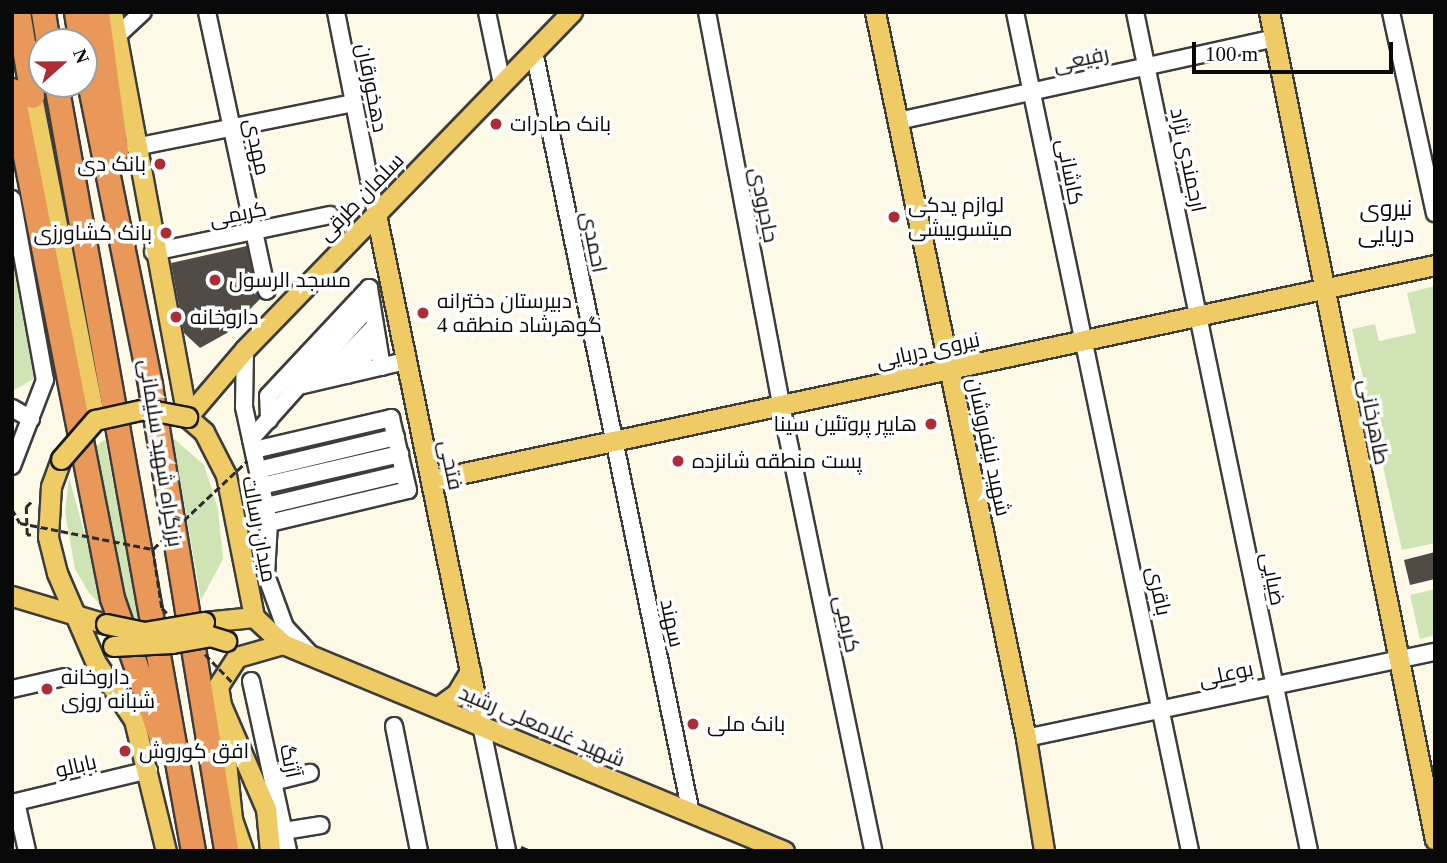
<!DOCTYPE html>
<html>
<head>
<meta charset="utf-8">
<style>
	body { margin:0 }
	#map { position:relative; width:1447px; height:863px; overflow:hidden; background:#fdf9e7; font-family:"Times New Roman",Cairo,serif }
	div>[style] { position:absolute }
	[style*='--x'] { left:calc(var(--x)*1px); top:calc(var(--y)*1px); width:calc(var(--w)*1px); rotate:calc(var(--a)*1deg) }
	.green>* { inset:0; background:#cee4b5 }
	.building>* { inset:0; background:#514b47 }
	.path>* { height:2.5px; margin-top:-1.25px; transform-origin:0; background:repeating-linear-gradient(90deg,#2b2b2b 0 7px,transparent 0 10.5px) }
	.roads { filter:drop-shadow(2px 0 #3c3c3c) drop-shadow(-2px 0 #3c3c3c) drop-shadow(0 2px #3c3c3c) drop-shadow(0 -2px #3c3c3c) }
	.minor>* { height:16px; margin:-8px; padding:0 8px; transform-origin:8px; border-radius:8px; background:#fff }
	.major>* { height:19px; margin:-9.5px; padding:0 9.5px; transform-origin:9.5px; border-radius:9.5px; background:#efcb66 }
	.highway>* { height:23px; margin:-11.5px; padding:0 11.5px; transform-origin:11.5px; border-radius:11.5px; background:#ea9859 }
	.path-bridge>* { height:2.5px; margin-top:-1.25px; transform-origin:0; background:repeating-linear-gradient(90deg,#2b2b2b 0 7px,transparent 0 10.5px) }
	.bridges { filter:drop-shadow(2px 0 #1a1a1a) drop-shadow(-2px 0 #1a1a1a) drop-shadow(0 2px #1a1a1a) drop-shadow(0 -2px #1a1a1a) }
	.major-bridge>* { height:19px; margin:-9.5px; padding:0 9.5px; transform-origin:9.5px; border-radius:9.5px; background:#efcb66 }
	.dots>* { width:19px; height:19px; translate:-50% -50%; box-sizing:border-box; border:4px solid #fff; border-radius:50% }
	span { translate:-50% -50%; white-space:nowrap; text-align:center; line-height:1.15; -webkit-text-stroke:7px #fff; paint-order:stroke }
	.street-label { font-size:21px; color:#090909 }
	.poi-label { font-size:21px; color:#090909 }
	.left { translate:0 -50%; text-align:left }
	.right { translate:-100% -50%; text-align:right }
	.neighbourhood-label { font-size:23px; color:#090909 }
	.frame { position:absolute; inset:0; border:14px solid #090909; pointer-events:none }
	.north { position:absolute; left:28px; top:28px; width:70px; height:70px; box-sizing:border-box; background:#fff; border:2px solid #9d9d9d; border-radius:50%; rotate:69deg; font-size:19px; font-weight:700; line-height:28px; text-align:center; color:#090909 }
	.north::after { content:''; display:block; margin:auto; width:24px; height:32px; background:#ae2c35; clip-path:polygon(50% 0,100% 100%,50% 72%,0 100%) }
	.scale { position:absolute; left:1192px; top:42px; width:201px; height:32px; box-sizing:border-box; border:4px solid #090909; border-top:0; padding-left:9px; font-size:21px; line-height:24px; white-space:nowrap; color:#090909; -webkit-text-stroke:5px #fff; paint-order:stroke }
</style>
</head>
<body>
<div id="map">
	<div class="green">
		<i style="clip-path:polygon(12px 233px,39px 376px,12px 391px)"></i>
		<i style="clip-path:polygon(1435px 286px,1435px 543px,1402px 550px,1352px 329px,1375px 324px,1379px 341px,1416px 333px,1407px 293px)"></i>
		<i style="clip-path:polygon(173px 438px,204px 465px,218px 509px,223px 559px,201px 600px)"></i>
		<i style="clip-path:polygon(105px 439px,113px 482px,145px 620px,127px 618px,84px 456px)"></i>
		<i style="clip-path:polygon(69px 477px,105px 609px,89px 593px,75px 569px,65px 512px)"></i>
		<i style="clip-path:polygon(1435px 589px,1435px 635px,1420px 639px,1410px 595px)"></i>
	</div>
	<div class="building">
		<i style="clip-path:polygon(247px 246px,260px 299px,227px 333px,200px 348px,184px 333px,171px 263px)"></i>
		<i style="clip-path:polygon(1435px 552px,1435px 579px,1410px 585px,1404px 560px)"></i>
	</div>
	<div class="path">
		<i style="--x:12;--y:509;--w:16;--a:60"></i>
		<i style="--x:31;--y:535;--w:4;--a:180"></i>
		<i style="--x:27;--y:535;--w:28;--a:-92"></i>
		<i style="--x:26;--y:507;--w:8;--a:-45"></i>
		<i style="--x:521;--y:847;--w:11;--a:22"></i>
	</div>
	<div class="roads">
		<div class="minor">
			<i style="--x:207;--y:12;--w:285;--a:77.9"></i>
			<i style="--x:336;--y:12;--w:206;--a:78.8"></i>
			<i style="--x:487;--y:12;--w:74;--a:78.2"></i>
			<i style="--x:707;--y:12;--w:400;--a:79.3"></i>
			<i style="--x:781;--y:405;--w:455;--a:78.3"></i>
			<i style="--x:1015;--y:12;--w:857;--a:78.22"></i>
			<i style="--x:1135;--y:12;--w:857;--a:78.28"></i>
			<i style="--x:1391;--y:12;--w:206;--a:77.7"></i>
			<i style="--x:117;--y:36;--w:35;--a:-43"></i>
			<i style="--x:534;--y:51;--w:778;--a:78.36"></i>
			<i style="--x:898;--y:121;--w:385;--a:-12.4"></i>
			<i style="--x:135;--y:147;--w:223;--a:-11.4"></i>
			<i style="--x:12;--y:199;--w:184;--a:79.7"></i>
			<i style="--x:45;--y:380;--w:92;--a:111"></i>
			<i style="--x:153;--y:252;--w:181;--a:-11.8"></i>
			<i style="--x:245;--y:349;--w:58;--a:91"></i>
			<i style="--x:244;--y:407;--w:119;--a:77.8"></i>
			<i style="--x:269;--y:523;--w:52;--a:93.3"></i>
			<i style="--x:266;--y:575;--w:55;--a:69.9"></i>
			<i style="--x:285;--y:627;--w:38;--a:47"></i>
			<i style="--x:347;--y:375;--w:45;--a:-46.8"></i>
			<i style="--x:323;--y:380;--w:75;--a:-46.1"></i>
			<i style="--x:299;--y:386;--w:110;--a:-13.2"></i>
			<i style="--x:12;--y:408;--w:22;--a:30"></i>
			<i style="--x:269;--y:420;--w:24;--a:-92"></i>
			<i style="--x:268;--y:396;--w:148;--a:-46.9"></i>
			<i style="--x:369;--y:288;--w:80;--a:80.7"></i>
			<i style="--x:251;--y:439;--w:180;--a:-48.2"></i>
			<i style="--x:254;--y:450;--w:141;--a:-13.1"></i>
			<i style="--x:391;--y:418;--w:74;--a:76.7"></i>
			<i style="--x:408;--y:490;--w:143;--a:166.6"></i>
			<i style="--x:258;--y:470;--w:142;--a:-13.4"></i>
			<i style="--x:261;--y:486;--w:143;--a:-13"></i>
			<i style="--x:266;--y:506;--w:142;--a:-13.4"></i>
			<i style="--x:251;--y:681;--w:174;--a:77.7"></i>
			<i style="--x:12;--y:689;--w:54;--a:-12.8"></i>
			<i style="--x:481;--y:725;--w:129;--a:78.3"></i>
			<i style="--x:394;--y:726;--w:127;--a:78.7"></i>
			<i style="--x:1026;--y:738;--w:418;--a:-11.9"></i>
			<i style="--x:273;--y:782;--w:38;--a:-14"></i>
			<i style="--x:16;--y:802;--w:50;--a:77.3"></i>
			<i style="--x:12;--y:803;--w:141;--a:-13.5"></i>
			<i style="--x:284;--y:831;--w:37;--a:-9"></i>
		</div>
		<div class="major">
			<i style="--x:112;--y:12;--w:412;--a:79.5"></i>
			<i style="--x:875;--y:12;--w:742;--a:78.25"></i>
			<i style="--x:1026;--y:738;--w:114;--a:80.9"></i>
			<i style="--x:1269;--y:12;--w:844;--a:78.66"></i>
			<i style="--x:32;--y:96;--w:330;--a:79"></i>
			<i style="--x:376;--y:214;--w:522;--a:78.39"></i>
			<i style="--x:187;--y:417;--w:89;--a:-49.5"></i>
			<i style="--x:245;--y:349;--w:470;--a:-45.9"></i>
			<i style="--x:187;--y:417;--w:23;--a:41"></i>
			<i style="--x:204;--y:432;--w:48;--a:62.9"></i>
			<i style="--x:226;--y:475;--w:145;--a:78.8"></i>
			<i style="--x:61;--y:459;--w:29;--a:110"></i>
			<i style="--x:51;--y:486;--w:51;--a:93.4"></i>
			<i style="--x:48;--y:537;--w:37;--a:76"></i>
			<i style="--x:57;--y:573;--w:96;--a:66.6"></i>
			<i style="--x:95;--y:661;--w:71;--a:56.5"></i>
			<i style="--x:134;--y:720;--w:135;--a:76.3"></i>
			<i style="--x:431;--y:480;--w:1027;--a:-12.09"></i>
			<i style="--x:12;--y:596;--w:98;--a:16.6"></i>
			<i style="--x:254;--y:617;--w:40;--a:43"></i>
			<i style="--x:283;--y:644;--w:542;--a:22.45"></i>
			<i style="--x:204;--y:622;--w:50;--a:-5.7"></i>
			<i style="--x:438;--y:707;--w:24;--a:-36"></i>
			<i style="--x:457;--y:693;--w:26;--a:-59"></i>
			<i style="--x:221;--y:714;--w:106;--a:84"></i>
			<i style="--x:232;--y:819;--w:34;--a:71"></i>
			<i style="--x:270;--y:851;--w:42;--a:-95.4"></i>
			<i style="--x:266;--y:809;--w:113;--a:-113.4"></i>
			<i style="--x:221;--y:705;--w:19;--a:-99"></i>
			<i style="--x:218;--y:686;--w:35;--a:-57"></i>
			<i style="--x:237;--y:657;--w:48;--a:-15.8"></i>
		</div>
		<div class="highway">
			<i style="--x:18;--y:12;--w:85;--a:80.5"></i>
			<i style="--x:43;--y:12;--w:30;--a:81"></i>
			<i style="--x:76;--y:12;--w:30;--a:81"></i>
			<i style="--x:97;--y:12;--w:140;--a:82.2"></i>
			<i style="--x:84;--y:57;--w:335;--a:78.6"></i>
			<i style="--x:150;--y:385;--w:472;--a:80.7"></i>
			<i style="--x:56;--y:84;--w:779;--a:79.87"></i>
			<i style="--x:12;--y:90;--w:518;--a:78.86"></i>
			<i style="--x:112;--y:598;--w:155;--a:70.7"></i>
		</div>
	</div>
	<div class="path-bridge">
		<i style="--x:20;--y:523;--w:136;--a:11.1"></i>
		<i style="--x:153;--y:549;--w:60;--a:81.3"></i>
		<i style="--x:162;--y:608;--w:7;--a:45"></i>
		<i style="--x:153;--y:549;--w:129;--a:-43.1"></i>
		<i style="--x:205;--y:654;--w:39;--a:46"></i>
	</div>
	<div class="bridges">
		<div class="major-bridge">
			<i style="--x:61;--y:459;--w:52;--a:-48.9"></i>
			<i style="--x:95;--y:420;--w:51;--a:-12.4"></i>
			<i style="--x:145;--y:409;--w:43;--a:10.8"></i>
			<i style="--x:106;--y:624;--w:39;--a:12"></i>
			<i style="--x:144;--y:632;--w:61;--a:-9.5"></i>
			<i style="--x:113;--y:646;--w:59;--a:-2.9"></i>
			<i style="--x:172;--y:643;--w:39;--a:-10"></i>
			<i style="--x:210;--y:636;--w:17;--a:17"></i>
		</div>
	</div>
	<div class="dots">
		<i style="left:496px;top:124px;background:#ae2c35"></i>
		<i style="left:160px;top:164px;background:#ae2c35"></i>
		<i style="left:894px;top:217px;background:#ae2c35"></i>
		<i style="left:166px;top:233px;background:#ae2c35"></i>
		<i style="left:215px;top:280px;background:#ae2c35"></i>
		<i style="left:423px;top:313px;background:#ae2c35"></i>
		<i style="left:176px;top:317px;background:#ae2c35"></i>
		<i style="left:931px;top:424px;background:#ae2c35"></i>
		<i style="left:678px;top:461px;background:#ae2c35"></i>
		<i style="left:47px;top:689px;background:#ae2c35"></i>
		<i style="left:693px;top:724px;background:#ae2c35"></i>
		<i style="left:125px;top:751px;background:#ae2c35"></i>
	</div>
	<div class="street-label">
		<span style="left:1081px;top:59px;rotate:-12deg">رفیعی</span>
		<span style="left:372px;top:88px;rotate:79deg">دهخورقان</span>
		<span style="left:257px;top:147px;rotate:78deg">مهدی</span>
		<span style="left:1188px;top:160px;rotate:78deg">ارجمندی نژاد</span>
		<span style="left:1070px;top:172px;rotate:79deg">کاشانی</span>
		<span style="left:361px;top:197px;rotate:-46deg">سلمان طرقی</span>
		<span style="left:764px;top:205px;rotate:79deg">جاجرودی</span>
		<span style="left:238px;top:214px;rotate:-11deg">کریمی</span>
		<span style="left:594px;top:242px;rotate:79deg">احمدی</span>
		<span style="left:928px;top:350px;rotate:-12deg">نیروی دریایی</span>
		<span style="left:1374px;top:422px;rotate:79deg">طاهرخانی</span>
		<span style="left:989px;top:447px;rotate:78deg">شهید نیلفروشان</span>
		<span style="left:161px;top:453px;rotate:81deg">بزرگراه شهید سلیمانی</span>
		<span style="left:451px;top:465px;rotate:78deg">فتحی</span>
		<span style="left:259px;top:529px;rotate:79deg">میدان رسالت</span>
		<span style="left:1273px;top:579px;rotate:79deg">ضیایی</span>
		<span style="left:1159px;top:591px;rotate:78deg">باقری</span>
		<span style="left:672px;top:623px;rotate:78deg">سهند</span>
		<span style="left:847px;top:624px;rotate:78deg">کریمی</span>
		<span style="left:1226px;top:674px;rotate:-12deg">بوعلی</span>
		<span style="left:542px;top:726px;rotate:23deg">شهید غلامعلی رشید</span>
		<span style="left:290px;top:761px;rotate:78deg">آژنگ</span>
		<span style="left:76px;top:766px;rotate:-13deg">بابالو</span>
	</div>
	<div class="poi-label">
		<span class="left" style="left:510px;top:124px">بانک صادرات</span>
		<span class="right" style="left:146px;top:164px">بانک دی</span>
		<span class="left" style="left:908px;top:217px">لوازم یدکی<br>میتسوبیشی</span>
		<span class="right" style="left:152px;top:233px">بانک کشاورزی</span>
		<span class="left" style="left:229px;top:280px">مسجد الرسول</span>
		<span class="left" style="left:437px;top:313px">دبیرستان دخترانه<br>گوهرشاد منطقه 4</span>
		<span class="left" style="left:190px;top:317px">داروخانه</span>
		<span class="right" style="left:917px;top:424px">هایپر پروتئین سینا</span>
		<span class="left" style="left:692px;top:461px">پست منطقه شانزده</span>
		<span class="left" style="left:61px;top:689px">داروخانه<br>شبانه روزی</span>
		<span class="left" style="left:707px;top:724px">بانک ملی</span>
		<span class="left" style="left:139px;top:751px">افق کوروش</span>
	</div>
	<div class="neighbourhood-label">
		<span style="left:1386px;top:222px">نیروی<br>دریایی</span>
	</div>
	<div class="frame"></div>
	<div class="north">N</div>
	<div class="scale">100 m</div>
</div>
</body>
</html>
